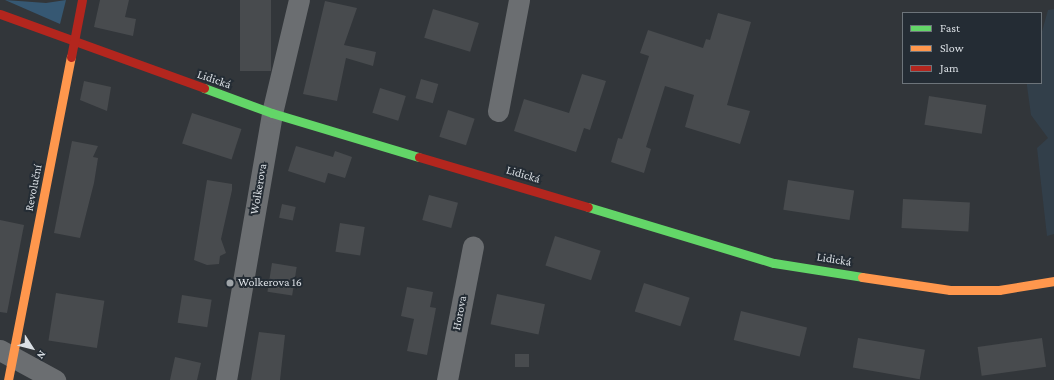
<!DOCTYPE html>
<html>
<head>
<meta charset="utf-8">
<style>
	body { margin:0 }
	#map { position:relative; width:1054px; height:380px; overflow:hidden; background:#32363a; font-family:"Crimson Pro",serif }
	div>[style] { position:absolute }
	[style*='--x'] { left:calc(var(--x)*1px); top:calc(var(--y)*1px); width:calc(var(--w)*1px); rotate:calc(var(--a)*1deg) }
	.built>* { inset:0; background:#323f4a }
	.green>* { inset:0; background:#365873 }
	.building>* { inset:0; background:#484b4e; transform-origin:0 0 }
	.street>* { height:21px; margin:-10.5px; padding:0 10.5px; transform-origin:10.5px; border-radius:10.5px; background:#6b6e71 }
	.fast>* { height:9px; margin:-4.5px; padding:0 4.5px; transform-origin:4.5px; border-radius:4.5px; background:#63d668 }
	.slow>* { height:9px; margin:-4.5px; padding:0 4.5px; transform-origin:4.5px; border-radius:4.5px; background:#ff974d }
	.jam>* { height:9px; margin:-4.5px; padding:0 4.5px; transform-origin:4.5px; border-radius:4.5px; background:#b3261e }
	.dots>* { width:11px; height:11px; translate:-50% -50%; box-sizing:border-box; border:2px solid #242c34; border-radius:50% }
	span { translate:-50% -50%; white-space:nowrap; text-align:center; line-height:1.15; -webkit-text-stroke:4px #242c34; paint-order:stroke }
	.street-label { font-size:12px; color:#dadfe4 }
	.poi-label { font-size:12px; color:#dadfe4 }
	.left { translate:0 -50%; text-align:left }
	.legend { position:absolute; left:902px; top:12px; width:140px; height:72px; box-sizing:border-box; background:#242c34; border:1px solid #6d747a; margin:0; padding:5px 7px; list-style:none; font-size:12px; color:#dadfe4 }
	.legend li { display:flex; align-items:center; gap:8px; height:20px }
	.legend b { width:20px; border:1px solid #6d747a }
	.north { position:absolute; left:12px; top:328px; width:40px; height:40px; -webkit-text-stroke:3px #242c34; paint-order:stroke; rotate:126deg; font-size:11px; font-weight:700; line-height:16px; text-align:center; color:#dadfe4 }
	.north::after { content:''; display:block; margin:auto; width:14px; height:18px; background:#dadfe4; clip-path:polygon(50% 0,100% 100%,50% 72%,0 100%) }
</style>
</head>
<body>
<div id="map">
	<div class="built">
		<i style="clip-path:polygon(1054px 9px,1054px 234px,1047px 236px,1037px 148px,1048px 138px,1031px 115px,1027px 86px,1027px 83px,1041px 83px,1041px 35px,1048px 10px)"></i>
	</div>
	<div class="green">
		<i style="clip-path:polygon(5px 0,46px 3px,66px 0,60px 24px)"></i>
	</div>
	<div class="building">
		<i style="clip-path:polygon(100px 0,129px 0,125px 17px,136px 19px,133px 36px,94px 27px)"></i>
		<i style="left:240px;top:0;width:31px;height:71px"></i>
		<i style="clip-path:polygon(325px 1px,357px 8px,344px 45px,376px 52px,373px 66px,346px 58px,337px 101px,303px 94px)"></i>
		<i style="left:433px;top:9px;width:48px;height:30px;rotate:17deg"></i>
		<i style="clip-path:polygon(718px 13px,751px 22px,727px 105px,750px 111px,740px 144px,685px 127px,694px 95px,665px 86px,646px 147px,651px 149px,644px 173px,611px 162px,618px 138px,622px 139px,649px 56px,640px 53px,648px 30px,703px 48px,706px 39px,710px 40px)"></i>
		<i style="clip-path:polygon(582px 74px,606px 81px,590px 130px,584px 128px,576px 152px,514px 131px,524px 99px,569px 113px)"></i>
		<i style="left:421px;top:79px;width:18px;height:20px;rotate:16deg"></i>
		<i style="clip-path:polygon(84px 81px,111px 87px,107px 111px,80px 100px)"></i>
		<i style="left:380px;top:88px;width:27px;height:26px;rotate:17deg"></i>
		<i style="left:929px;top:96px;width:58px;height:29px;rotate:9deg"></i>
		<i style="left:448px;top:110px;width:28px;height:28px;rotate:18deg"></i>
		<i style="left:192px;top:113px;width:52px;height:32px;rotate:18deg"></i>
		<i style="clip-path:polygon(72px 141px,98px 146px,93px 157px,98px 158px,94px 183px,80px 238px,54px 233px)"></i>
		<i style="clip-path:polygon(296px 146px,333px 157px,335px 151px,352px 157px,345px 178px,328px 173px,325px 183px,288px 171px)"></i>
		<i style="clip-path:polygon(207px 180px,232px 184px,232px 190px,221px 239px,226px 253px,220px 256px,219px 264px,207px 265px,194px 260px)"></i>
		<i style="left:788px;top:180px;width:67px;height:30px;rotate:9deg"></i>
		<i style="left:429px;top:195px;width:30px;height:26px;rotate:15deg"></i>
		<i style="left:903px;top:199px;width:67px;height:29px;rotate:3deg"></i>
		<i style="left:282px;top:204px;width:14px;height:14px;rotate:12deg"></i>
		<i style="clip-path:polygon(0 220px,24px 225px,7px 313px,0 312px)"></i>
		<i style="left:340px;top:223px;width:25px;height:29px;rotate:9deg"></i>
		<i style="left:555px;top:236px;width:48px;height:31px;rotate:18deg"></i>
		<i style="left:272px;top:263px;width:25px;height:29px;rotate:9deg"></i>
		<i style="left:644px;top:283px;width:48px;height:30px;rotate:18deg"></i>
		<i style="clip-path:polygon(407px 287px,433px 292px,430px 307px,436px 308px,427px 355px,407px 351px,414px 319px,401px 316px)"></i>
		<i style="left:56px;top:293px;width:49px;height:48px;rotate:9deg"></i>
		<i style="left:497px;top:294px;width:49px;height:31px;rotate:12deg"></i>
		<i style="left:182px;top:295px;width:30px;height:28px;rotate:9deg"></i>
		<i style="left:741px;top:311px;width:68px;height:30px;rotate:14deg"></i>
		<i style="clip-path:polygon(259px 332px,285px 335px,280px 380px,251px 380px)"></i>
		<i style="left:858px;top:338px;width:68px;height:30px;rotate:10deg"></i>
		<i style="left:1042px;top:338px;width:29px;height:65px;rotate:82deg"></i>
		<i style="left:515px;top:354px;width:14px;height:13px"></i>
		<i style="clip-path:polygon(175px 357px,201px 363px,197px 380px,170px 380px)"></i>
	</div>
	<div class="street">
		<i style="--x:498;--y:111;--w:113;--a:-79.3"></i>
		<i style="--x:0;--y:350;--w:63;--a:28.6"></i>
		<i style="--x:226;--y:380;--w:271;--a:-80.2"></i>
		<i style="--x:272;--y:113;--w:116;--a:-76.6"></i>
		<i style="--x:447;--y:380;--w:136;--a:-79"></i>
	</div>
	<div class="fast">
		<i style="--x:204;--y:88;--w:72;--a:20.2"></i>
		<i style="--x:272;--y:113;--w:153;--a:16.7"></i>
		<i style="--x:588;--y:207;--w:194;--a:16.8"></i>
		<i style="--x:774;--y:263;--w:89;--a:9"></i>
	</div>
	<div class="slow">
		<i style="--x:862;--y:277;--w:89;--a:8.4"></i>
		<i style="--x:950;--y:290;--w:49;--a:0"></i>
		<i style="--x:999;--y:290;--w:56;--a:-9.3"></i>
		<i style="--x:8;--y:380;--w:329;--a:-79"></i>
	</div>
	<div class="jam">
		<i style="--x:0;--y:14;--w:217;--a:19.9"></i>
		<i style="--x:71;--y:57;--w:58;--a:-79.1"></i>
		<i style="--x:419;--y:157;--w:176;--a:16.5"></i>
	</div>
	<div class="dots">
		<i style="left:230px;top:283px;background:#9fa4a8"></i>
	</div>
	<div class="street-label">
		<span style="left:214px;top:80px;rotate:19deg">Lidická</span>
		<span style="left:523px;top:175px;rotate:17deg">Lidická</span>
		<span style="left:34px;top:188px;rotate:-79deg">Revoluční</span>
		<span style="left:259px;top:189px;rotate:-80deg">Wolkerova</span>
		<span style="left:834px;top:260px;rotate:9deg">Lidická</span>
		<span style="left:460px;top:313px;rotate:-79deg">Horova</span>
	</div>
	<div class="poi-label">
		<span class="left" style="left:238px;top:283px">Wolkerova 16</span>
	</div>
	<ul class="legend">
	<li><b style="height:5px;background:#63d668"></b>Fast</li>
	<li><b style="height:5px;background:#ff974d"></b>Slow</li>
	<li><b style="height:5px;background:#b3261e"></b>Jam</li>
	</ul>
	<div class="north">N</div>
</div>
</body>
</html>
